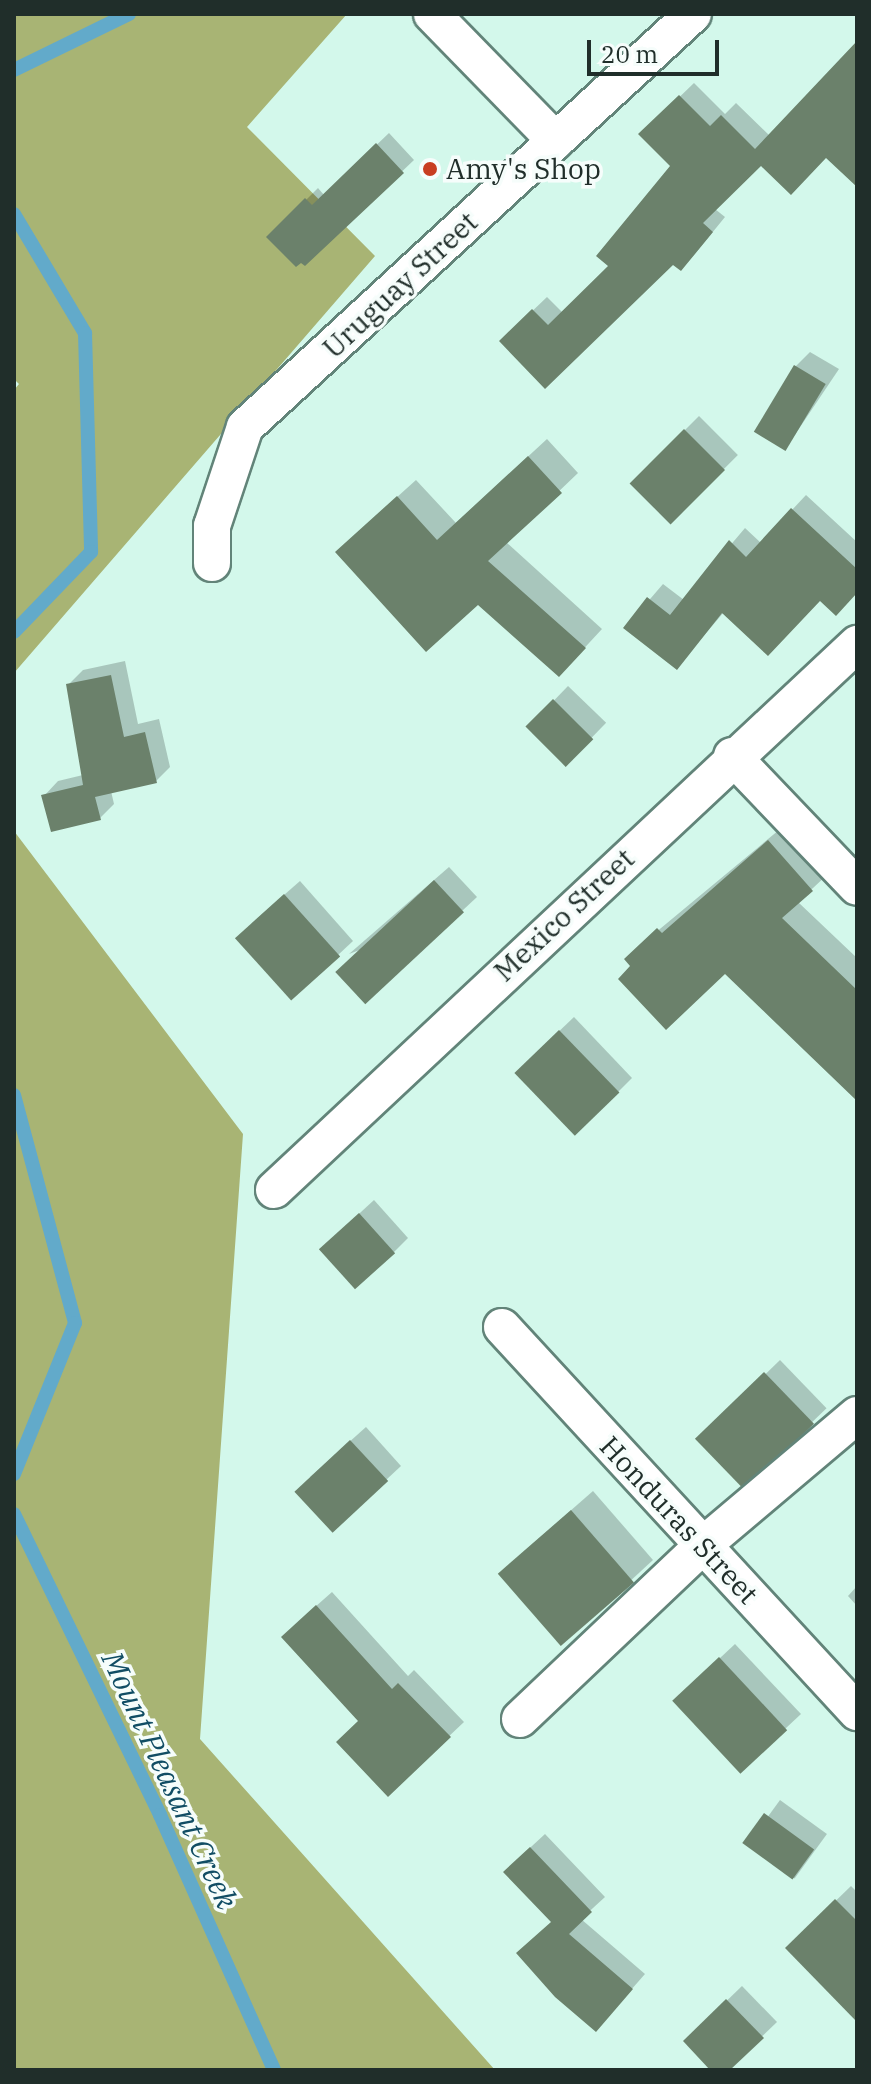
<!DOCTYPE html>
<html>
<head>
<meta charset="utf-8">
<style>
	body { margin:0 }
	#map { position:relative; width:871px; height:2084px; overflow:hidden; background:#d3f8eb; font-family:"IBM Plex Serif",serif }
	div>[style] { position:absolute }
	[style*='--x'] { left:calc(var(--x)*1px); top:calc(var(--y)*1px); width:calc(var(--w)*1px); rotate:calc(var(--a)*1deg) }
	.forest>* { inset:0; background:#a8b474 }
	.shadow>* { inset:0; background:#0003; transform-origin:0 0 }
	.stream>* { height:14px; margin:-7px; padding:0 7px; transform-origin:7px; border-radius:7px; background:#62aaca }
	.building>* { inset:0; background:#6b816b; transform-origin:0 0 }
	.roads { filter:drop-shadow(2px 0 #628479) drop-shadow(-2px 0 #628479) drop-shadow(0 2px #628479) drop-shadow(0 -2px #628479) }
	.street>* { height:36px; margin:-18px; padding:0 18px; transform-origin:18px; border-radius:18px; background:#fff }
	.dots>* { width:22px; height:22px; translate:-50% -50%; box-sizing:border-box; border:4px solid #f6fdfb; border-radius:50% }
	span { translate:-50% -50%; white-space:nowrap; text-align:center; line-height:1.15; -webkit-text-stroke:7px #f6fdfb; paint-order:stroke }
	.poi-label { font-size:28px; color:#202e2a }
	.left { translate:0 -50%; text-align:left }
	.street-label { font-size:28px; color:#202e2a }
	.water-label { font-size:30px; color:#114d64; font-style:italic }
	.frame { position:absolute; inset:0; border:16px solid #202e2a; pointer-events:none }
	.scale { position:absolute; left:587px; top:40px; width:132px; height:36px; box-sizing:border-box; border:4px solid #202e2a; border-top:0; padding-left:10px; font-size:24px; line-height:28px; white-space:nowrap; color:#202e2a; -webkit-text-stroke:6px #f6fdfb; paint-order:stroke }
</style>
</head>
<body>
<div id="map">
	<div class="forest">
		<i style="clip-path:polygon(14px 14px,347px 14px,247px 127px,375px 256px,14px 673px,14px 390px,19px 384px,14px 379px)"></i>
		<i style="clip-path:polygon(14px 831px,243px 1134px,200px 1739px,495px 2070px,14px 2070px)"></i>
	</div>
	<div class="shadow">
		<i style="clip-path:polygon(857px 44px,857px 158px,827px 156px,761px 164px,715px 209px,725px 217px,694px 255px,681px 269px,673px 262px,545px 387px,501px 341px,547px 297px,563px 313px,611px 266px,673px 166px,641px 134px,694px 83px,725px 114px,736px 103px,770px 136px)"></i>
		<i style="clip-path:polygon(389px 133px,414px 160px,305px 264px,269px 237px,318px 188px,324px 195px)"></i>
		<i style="clip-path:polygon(810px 352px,839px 369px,786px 448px,796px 366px)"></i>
		<i style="left:699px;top:416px;width:55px;height:95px;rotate:45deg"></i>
		<i style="clip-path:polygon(547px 439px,578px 473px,506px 542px,602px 629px,577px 656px,356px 534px,416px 480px,456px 523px)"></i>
		<i style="clip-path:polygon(806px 495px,857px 542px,857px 592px,724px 612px,677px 667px,626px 627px,663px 584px,684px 600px,745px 528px,761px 543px)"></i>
		<i style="clip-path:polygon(125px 661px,138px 724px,159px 719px,170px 767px,156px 781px,111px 791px,114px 804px,100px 818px,44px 796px,58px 781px,83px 775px,69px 684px,83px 670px)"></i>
		<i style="left:568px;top:686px;width:53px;height:57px;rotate:44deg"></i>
		<i style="clip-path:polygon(785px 825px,828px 874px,798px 902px,857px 958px,857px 1098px,725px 971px,633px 966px,643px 943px)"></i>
		<i style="clip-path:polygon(449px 867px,477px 897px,462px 911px,349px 954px)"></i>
		<i style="clip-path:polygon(300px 881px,353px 941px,292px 998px,252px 923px)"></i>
		<i style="clip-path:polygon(574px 1017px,632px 1078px,618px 1092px,531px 1058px)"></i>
		<i style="clip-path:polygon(374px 1200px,408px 1238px,394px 1252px,336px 1235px)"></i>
		<i style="left:780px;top:1360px;width:67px;height:114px;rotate:46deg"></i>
		<i style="clip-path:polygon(366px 1427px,401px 1466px,386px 1480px,310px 1477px)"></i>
		<i style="clip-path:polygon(593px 1491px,653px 1560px,562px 1644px,521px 1554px)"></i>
		<i style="clip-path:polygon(857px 1586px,857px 1606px,848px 1596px)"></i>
		<i style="clip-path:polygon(332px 1592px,408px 1676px,414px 1670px,464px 1722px,388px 1794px,361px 1720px,298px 1622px)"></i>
		<i style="clip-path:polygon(735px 1644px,801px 1714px,741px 1770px,689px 1687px)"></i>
		<i style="left:780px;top:1800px;width:58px;height:55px;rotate:36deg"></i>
		<i style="clip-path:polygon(545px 1834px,605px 1897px,581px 1919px,645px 1974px,609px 2015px,519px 1858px)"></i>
		<i style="clip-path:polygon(851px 1886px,857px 1892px,857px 2003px,787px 1948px)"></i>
		<i style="clip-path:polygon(742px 1986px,777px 2022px,727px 2070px,713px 2070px,685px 2041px)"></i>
	</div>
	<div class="stream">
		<i style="--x:14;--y:70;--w:128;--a:-26"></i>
		<i style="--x:14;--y:214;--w:139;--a:59.2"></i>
		<i style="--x:85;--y:333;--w:219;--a:88.4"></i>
		<i style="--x:91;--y:552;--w:111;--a:133.9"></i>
		<i style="--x:14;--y:1095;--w:236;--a:75"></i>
		<i style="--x:75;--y:1323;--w:163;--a:112"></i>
		<i style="--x:14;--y:1514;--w:335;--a:64.1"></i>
		<i style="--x:160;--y:1815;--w:279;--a:65.9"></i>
	</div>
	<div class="building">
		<i style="clip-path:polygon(857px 41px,857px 187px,826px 158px,791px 195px,761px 166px,703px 223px,713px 232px,681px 271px,673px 265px,545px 389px,499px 341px,532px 309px,548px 325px,608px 266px,596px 256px,670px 166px,638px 134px,679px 95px,710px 126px,721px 115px,755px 149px)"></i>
		<i style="clip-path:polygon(376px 143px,404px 173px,305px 266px,301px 263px,296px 267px,266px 237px,305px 198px,312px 205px)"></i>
		<i style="left:794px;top:365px;width:37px;height:78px;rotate:31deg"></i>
		<i style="left:684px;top:429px;width:58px;height:77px;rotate:45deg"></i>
		<i style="clip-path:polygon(528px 456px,562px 493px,488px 561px,586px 648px,559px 677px,478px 605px,426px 652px,335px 552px,397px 496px,437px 540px)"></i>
		<i style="clip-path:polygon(791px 508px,857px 569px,857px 593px,836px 616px,820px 601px,768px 656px,722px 613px,677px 670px,623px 628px,647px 597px,670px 615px,729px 540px,746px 557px)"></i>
		<i style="clip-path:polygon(111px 675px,124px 737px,145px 732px,157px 783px,95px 797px,101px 820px,51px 832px,41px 795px,83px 785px,66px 684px)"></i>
		<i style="left:553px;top:699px;width:57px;height:39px;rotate:45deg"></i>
		<i style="clip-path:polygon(768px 840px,813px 891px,782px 918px,857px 990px,857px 1101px,725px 974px,666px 1030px,618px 979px,630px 966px,624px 959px,657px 928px,662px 933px)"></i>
		<i style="left:434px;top:880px;width:44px;height:135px;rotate:47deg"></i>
		<i style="left:284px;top:894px;width:84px;height:66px;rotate:48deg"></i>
		<i style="left:559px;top:1030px;width:87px;height:62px;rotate:46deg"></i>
		<i style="left:359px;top:1213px;width:54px;height:54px;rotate:48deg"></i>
		<i style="left:764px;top:1372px;width:72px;height:96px;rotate:46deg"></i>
		<i style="left:350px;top:1440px;width:56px;height:76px;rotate:47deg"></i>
		<i style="left:571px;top:1510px;width:96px;height:97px;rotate:49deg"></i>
		<i style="clip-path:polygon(316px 1605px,392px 1689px,398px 1683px,451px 1737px,388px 1797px,336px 1742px,358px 1721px,281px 1637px)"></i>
		<i style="left:719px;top:1657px;width:100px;height:64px;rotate:47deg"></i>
		<i style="left:764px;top:1813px;width:62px;height:37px;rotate:36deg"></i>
		<i style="clip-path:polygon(530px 1847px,592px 1912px,569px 1934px,633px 1989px,596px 2032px,555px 1997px,516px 1953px,551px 1922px,503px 1872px)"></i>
		<i style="clip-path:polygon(835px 1899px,857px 1921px,857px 2022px,785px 1948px)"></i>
		<i style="clip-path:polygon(726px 1999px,764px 2038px,730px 2070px,710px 2070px,683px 2041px)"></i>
	</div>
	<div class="roads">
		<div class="street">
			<i style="--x:432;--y:14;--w:177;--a:45.7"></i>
			<i style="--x:212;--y:563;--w:37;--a:-90"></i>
			<i style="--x:212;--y:526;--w:104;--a:-71.6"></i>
			<i style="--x:245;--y:427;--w:609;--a:-42.67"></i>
			<i style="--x:732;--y:756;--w:181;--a:46.3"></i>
			<i style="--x:274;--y:1190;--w:799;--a:-43.12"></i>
			<i style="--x:502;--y:1327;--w:524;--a:47.32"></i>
			<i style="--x:520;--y:1719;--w:251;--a:-43.5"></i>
			<i style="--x:702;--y:1546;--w:203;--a:-40.2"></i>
		</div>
	</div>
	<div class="dots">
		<i style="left:430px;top:169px;background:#c83e21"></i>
	</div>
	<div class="poi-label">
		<span class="left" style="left:446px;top:169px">Amy's Shop</span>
	</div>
	<div class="street-label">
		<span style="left:400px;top:285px;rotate:-43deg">Uruguay Street</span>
		<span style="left:564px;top:915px;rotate:-43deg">Mexico Street</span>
		<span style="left:679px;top:1520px;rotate:47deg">Honduras Street</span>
	</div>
	<div class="water-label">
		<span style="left:170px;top:1780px;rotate:65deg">Mount Pleasant Creek</span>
	</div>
	<div class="frame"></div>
	<div class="scale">20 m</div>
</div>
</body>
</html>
